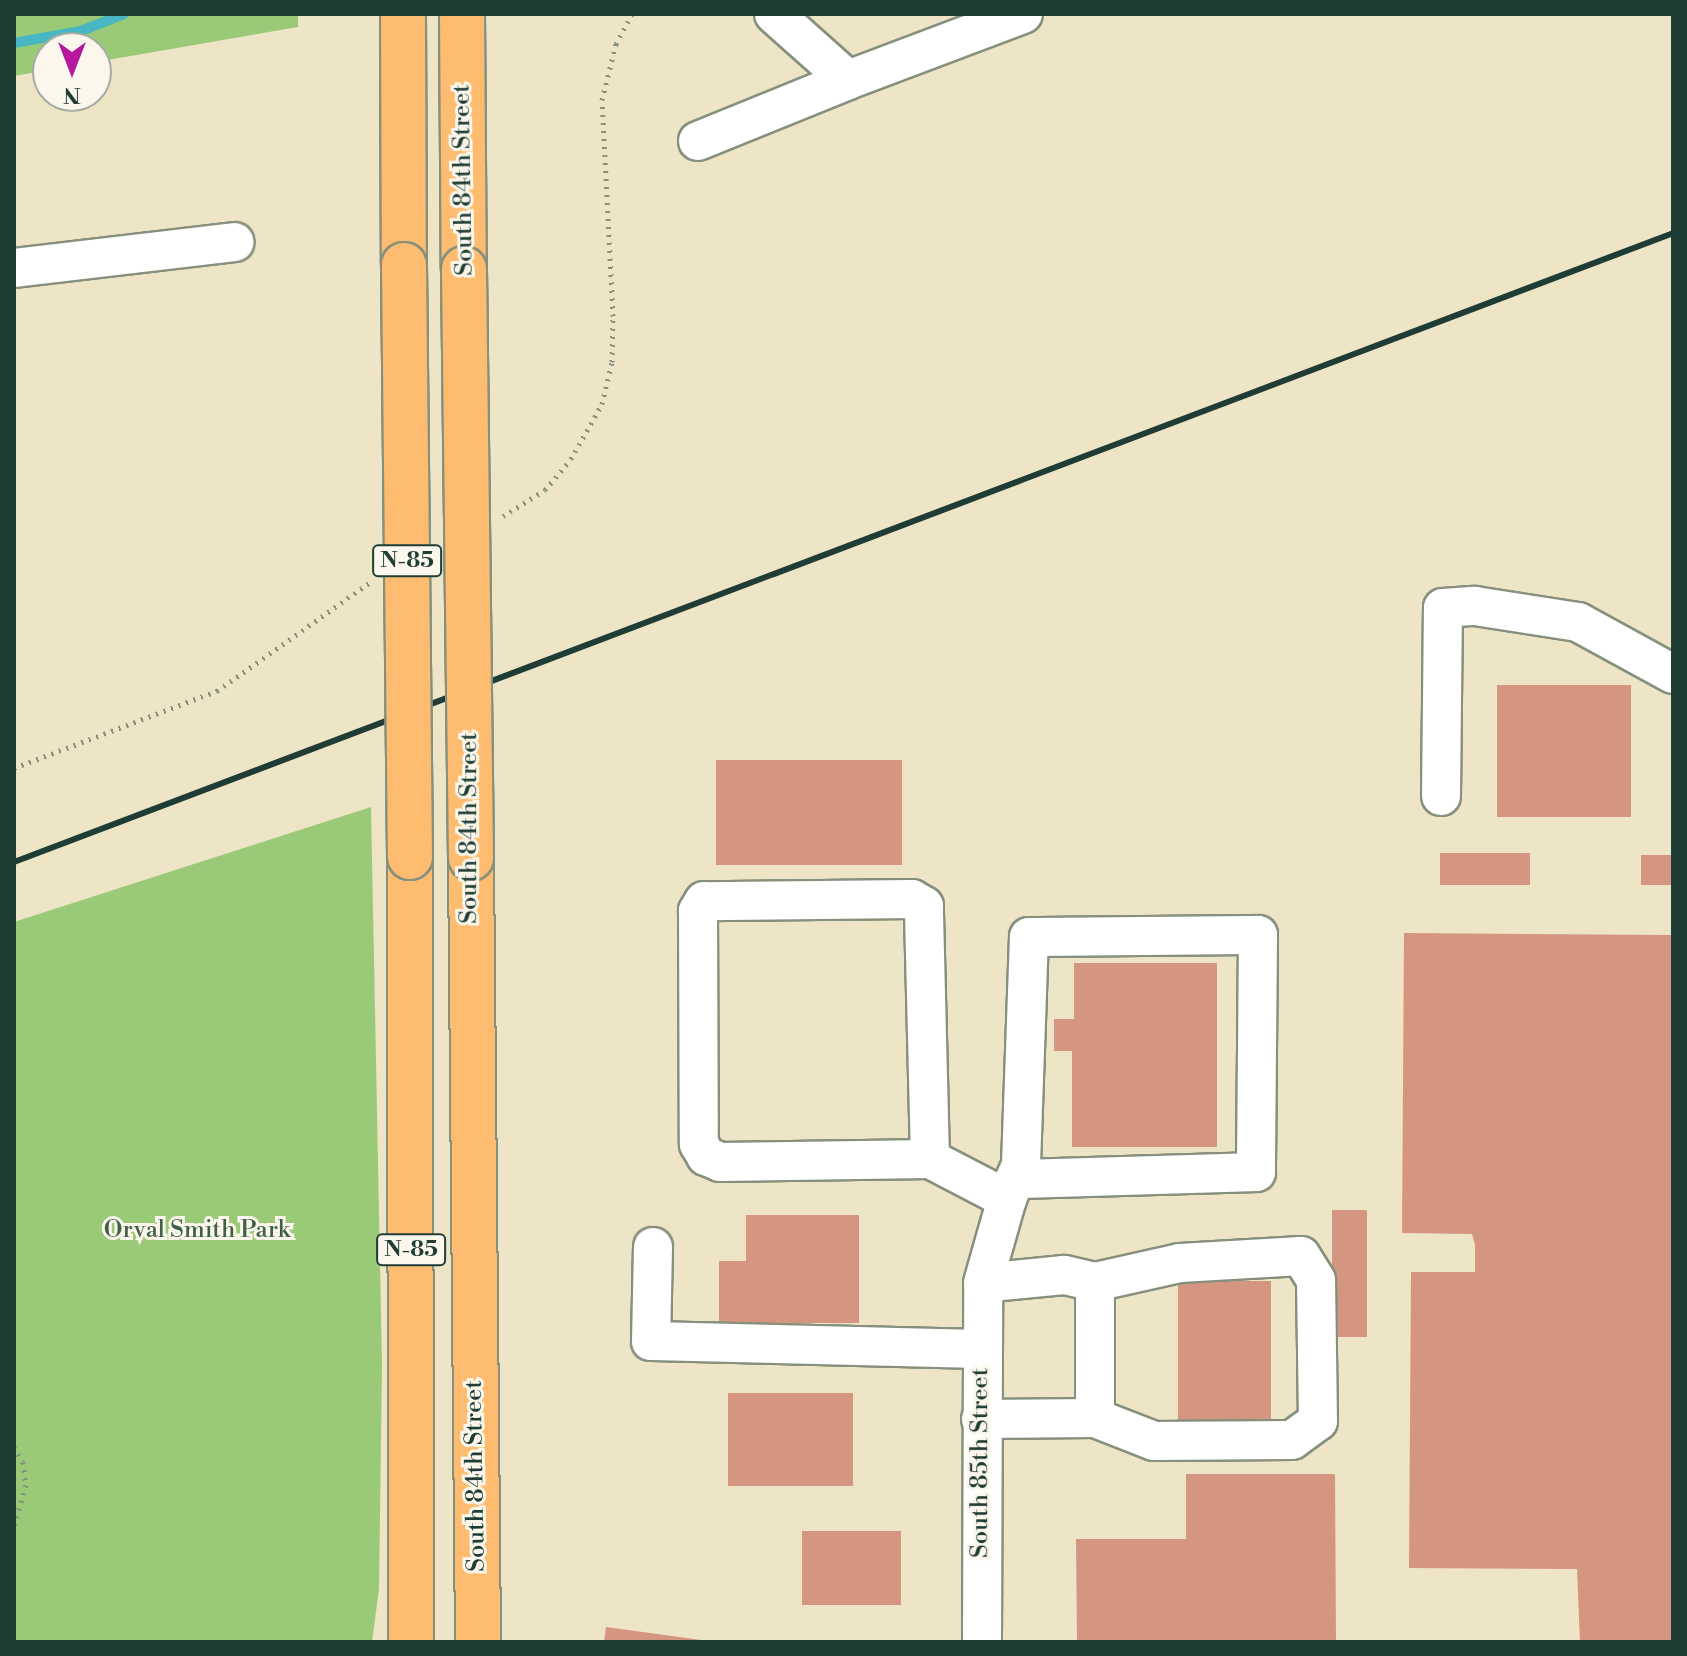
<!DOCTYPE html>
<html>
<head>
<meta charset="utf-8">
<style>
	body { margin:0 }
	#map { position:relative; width:1687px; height:1656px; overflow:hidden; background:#eee4c6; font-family:"Libre Bodoni",serif }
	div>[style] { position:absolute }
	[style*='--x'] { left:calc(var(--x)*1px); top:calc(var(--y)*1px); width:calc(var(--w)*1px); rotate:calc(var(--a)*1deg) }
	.green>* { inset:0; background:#9aca78 }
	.stream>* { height:10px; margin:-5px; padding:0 5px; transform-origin:5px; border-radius:5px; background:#48b6c3 }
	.building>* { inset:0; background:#d49581; transform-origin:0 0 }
	.path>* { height:5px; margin-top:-2.5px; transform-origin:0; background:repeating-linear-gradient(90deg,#86907d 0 2px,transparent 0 8px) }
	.roads { filter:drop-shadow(2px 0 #86907d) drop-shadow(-2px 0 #86907d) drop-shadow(0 2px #86907d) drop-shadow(0 -2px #86907d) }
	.minor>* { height:38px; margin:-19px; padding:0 19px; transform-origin:19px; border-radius:19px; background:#fff }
	.major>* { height:44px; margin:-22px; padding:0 22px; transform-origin:22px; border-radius:22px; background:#febc70 }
	.rail>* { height:6px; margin:-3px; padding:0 3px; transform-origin:3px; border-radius:3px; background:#1f3d34 }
	.bridges { filter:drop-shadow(2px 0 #86907d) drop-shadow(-2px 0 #86907d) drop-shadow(0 2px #86907d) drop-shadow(0 -2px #86907d) }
	.major-bridge>* { height:44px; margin:-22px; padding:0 22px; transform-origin:22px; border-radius:22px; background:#febc70 }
	span { translate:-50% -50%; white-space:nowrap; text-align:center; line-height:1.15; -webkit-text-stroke:6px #fbf7ec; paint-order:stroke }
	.shield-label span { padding:2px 6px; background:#fbf7ec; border:2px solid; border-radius:6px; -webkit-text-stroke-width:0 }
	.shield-label { font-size:22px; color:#1f3d34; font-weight:700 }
	.street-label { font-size:24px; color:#1f3d34 }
	.park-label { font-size:24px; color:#3e6045 }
	.frame { position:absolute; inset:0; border:16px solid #1f3d34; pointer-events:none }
	.north { position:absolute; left:32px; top:32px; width:80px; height:80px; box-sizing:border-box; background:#fbf7ec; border:2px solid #a3ada2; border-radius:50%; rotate:180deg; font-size:22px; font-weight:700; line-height:32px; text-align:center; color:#1f3d34 }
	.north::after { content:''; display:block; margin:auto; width:28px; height:36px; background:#b5179e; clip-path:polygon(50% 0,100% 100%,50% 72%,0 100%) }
</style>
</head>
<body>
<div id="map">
	<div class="green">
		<i style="clip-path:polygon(14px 14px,298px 14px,298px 27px,96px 62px,96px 48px,48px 48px,48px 70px,14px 76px)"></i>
		<i style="clip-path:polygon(371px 807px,382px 1365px,379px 1589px,372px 1642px,14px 1642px,14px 922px)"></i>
	</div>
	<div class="stream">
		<i style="--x:14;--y:43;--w:68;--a:-10.2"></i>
		<i style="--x:81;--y:31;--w:46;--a:-21.6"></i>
	</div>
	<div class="building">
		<i style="left:1497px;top:685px;width:134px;height:132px"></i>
		<i style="left:716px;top:760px;width:186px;height:105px"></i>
		<i style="left:1440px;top:853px;width:90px;height:32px"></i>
		<i style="left:1641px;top:855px;width:32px;height:30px"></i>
		<i style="clip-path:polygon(1404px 933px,1673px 935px,1673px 1642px,1580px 1642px,1577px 1569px,1409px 1568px,1411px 1272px,1475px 1272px,1475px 1245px,1472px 1234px,1402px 1233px)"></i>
		<i style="clip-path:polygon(1074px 963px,1217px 963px,1217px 1147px,1072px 1147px,1072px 1051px,1054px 1051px,1054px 1019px,1074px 1019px)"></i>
		<i style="left:1332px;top:1210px;width:35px;height:127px"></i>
		<i style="clip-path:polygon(746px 1215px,859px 1215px,859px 1323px,719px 1323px,719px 1261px,746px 1261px)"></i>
		<i style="left:1178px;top:1281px;width:93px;height:151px"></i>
		<i style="left:728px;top:1393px;width:125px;height:93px"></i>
		<i style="clip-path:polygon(1186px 1474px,1335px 1474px,1336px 1642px,1077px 1642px,1076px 1539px,1186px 1539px)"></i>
		<i style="left:802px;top:1531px;width:99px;height:74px"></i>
		<i style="clip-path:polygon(606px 1627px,701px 1640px,701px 1642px,604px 1642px)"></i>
	</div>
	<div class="path">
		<i style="--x:503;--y:516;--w:49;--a:-31.8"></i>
		<i style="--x:545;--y:490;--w:40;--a:-50"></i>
		<i style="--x:571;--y:459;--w:63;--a:-60.6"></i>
		<i style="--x:602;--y:404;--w:43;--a:-76.6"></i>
		<i style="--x:612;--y:362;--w:46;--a:-88.8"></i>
		<i style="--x:613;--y:316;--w:216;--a:-92.9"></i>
		<i style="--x:602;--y:100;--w:58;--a:-76"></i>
		<i style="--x:616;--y:44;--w:34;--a:-62"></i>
		<i style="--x:14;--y:768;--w:217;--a:-20.8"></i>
		<i style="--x:217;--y:691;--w:186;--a:-35.4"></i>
		<i style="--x:14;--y:1447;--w:17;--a:59"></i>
		<i style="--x:23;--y:1462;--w:23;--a:83"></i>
		<i style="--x:26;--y:1485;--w:43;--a:106.3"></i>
	</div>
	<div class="roads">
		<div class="minor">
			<i style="--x:774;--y:14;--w:99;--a:41.7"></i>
			<i style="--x:848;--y:80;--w:187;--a:-20.7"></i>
			<i style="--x:698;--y:141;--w:162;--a:-22.1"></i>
			<i style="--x:14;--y:268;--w:222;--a:-6.7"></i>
			<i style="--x:1441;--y:796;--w:188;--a:-89.4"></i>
			<i style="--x:1443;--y:608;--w:32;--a:-4"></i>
			<i style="--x:1475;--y:606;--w:104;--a:8.8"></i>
			<i style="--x:1578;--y:622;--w:108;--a:28.7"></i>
			<i style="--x:930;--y:1159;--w:253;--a:-91.4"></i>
			<i style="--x:924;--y:906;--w:14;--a:-150"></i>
			<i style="--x:912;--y:899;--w:208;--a:179.4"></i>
			<i style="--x:704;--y:901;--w:12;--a:121"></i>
			<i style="--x:698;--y:911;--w:233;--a:89.8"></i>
			<i style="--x:699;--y:1144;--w:14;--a:60"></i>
			<i style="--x:706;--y:1156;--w:15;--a:23"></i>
			<i style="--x:720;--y:1162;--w:210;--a:-0.8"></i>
			<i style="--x:930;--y:1159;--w:87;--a:27.5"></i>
			<i style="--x:653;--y:1247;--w:94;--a:91.2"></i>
			<i style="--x:651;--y:1341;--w:330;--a:1.4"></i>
			<i style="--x:1095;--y:1282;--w:87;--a:-12.6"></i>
			<i style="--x:1180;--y:1263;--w:121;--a:-3.3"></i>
			<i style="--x:1301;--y:1256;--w:28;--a:58"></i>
			<i style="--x:1316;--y:1280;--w:141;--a:89.2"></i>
			<i style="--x:1318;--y:1421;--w:32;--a:144"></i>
			<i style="--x:1292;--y:1440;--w:138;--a:179.6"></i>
			<i style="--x:1154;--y:1441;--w:63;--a:-158.7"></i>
			<i style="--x:981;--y:1419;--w:114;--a:-0.5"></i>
			<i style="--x:1095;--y:1418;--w:136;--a:-90"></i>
			<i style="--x:1095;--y:1282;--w:32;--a:-167"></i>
			<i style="--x:1064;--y:1275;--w:81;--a:174.4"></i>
			<i style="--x:982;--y:1642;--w:359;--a:-89.8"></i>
			<i style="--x:983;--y:1283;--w:87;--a:-74.1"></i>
			<i style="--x:1007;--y:1199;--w:22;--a:-68"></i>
			<i style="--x:1015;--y:1179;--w:15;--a:-67"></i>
			<i style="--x:1021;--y:1165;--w:228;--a:-88"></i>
			<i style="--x:1029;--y:937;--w:229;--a:-0.5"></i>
			<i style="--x:1258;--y:935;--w:237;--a:90.5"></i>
			<i style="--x:1256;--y:1172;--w:241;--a:178.3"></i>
		</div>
		<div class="major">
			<i style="--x:403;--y:14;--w:251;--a:89.8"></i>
			<i style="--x:462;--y:14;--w:255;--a:89.6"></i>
			<i style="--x:410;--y:857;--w:785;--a:89.93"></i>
			<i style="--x:471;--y:858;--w:784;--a:89.49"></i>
		</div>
	</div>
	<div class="rail">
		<i style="--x:14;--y:862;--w:1774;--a:-20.76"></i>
	</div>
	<div class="bridges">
		<div class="major-bridge">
			<i style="--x:404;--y:265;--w:592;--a:89.42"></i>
			<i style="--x:464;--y:269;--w:589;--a:89.32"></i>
		</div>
	</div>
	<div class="shield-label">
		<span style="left:407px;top:561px">N-85</span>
		<span style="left:411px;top:1250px">N-85</span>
	</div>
	<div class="street-label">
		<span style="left:464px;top:180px;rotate:-91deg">South 84th Street</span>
		<span style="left:470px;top:828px;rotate:-90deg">South 84th Street</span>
		<span style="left:981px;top:1463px;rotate:-90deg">South 85th Street</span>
		<span style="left:476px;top:1476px;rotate:-91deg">South 84th Street</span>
	</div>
	<div class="park-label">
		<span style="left:197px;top:1231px">Orval Smith Park</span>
	</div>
	<div class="frame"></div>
	<div class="north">N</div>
</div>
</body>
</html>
